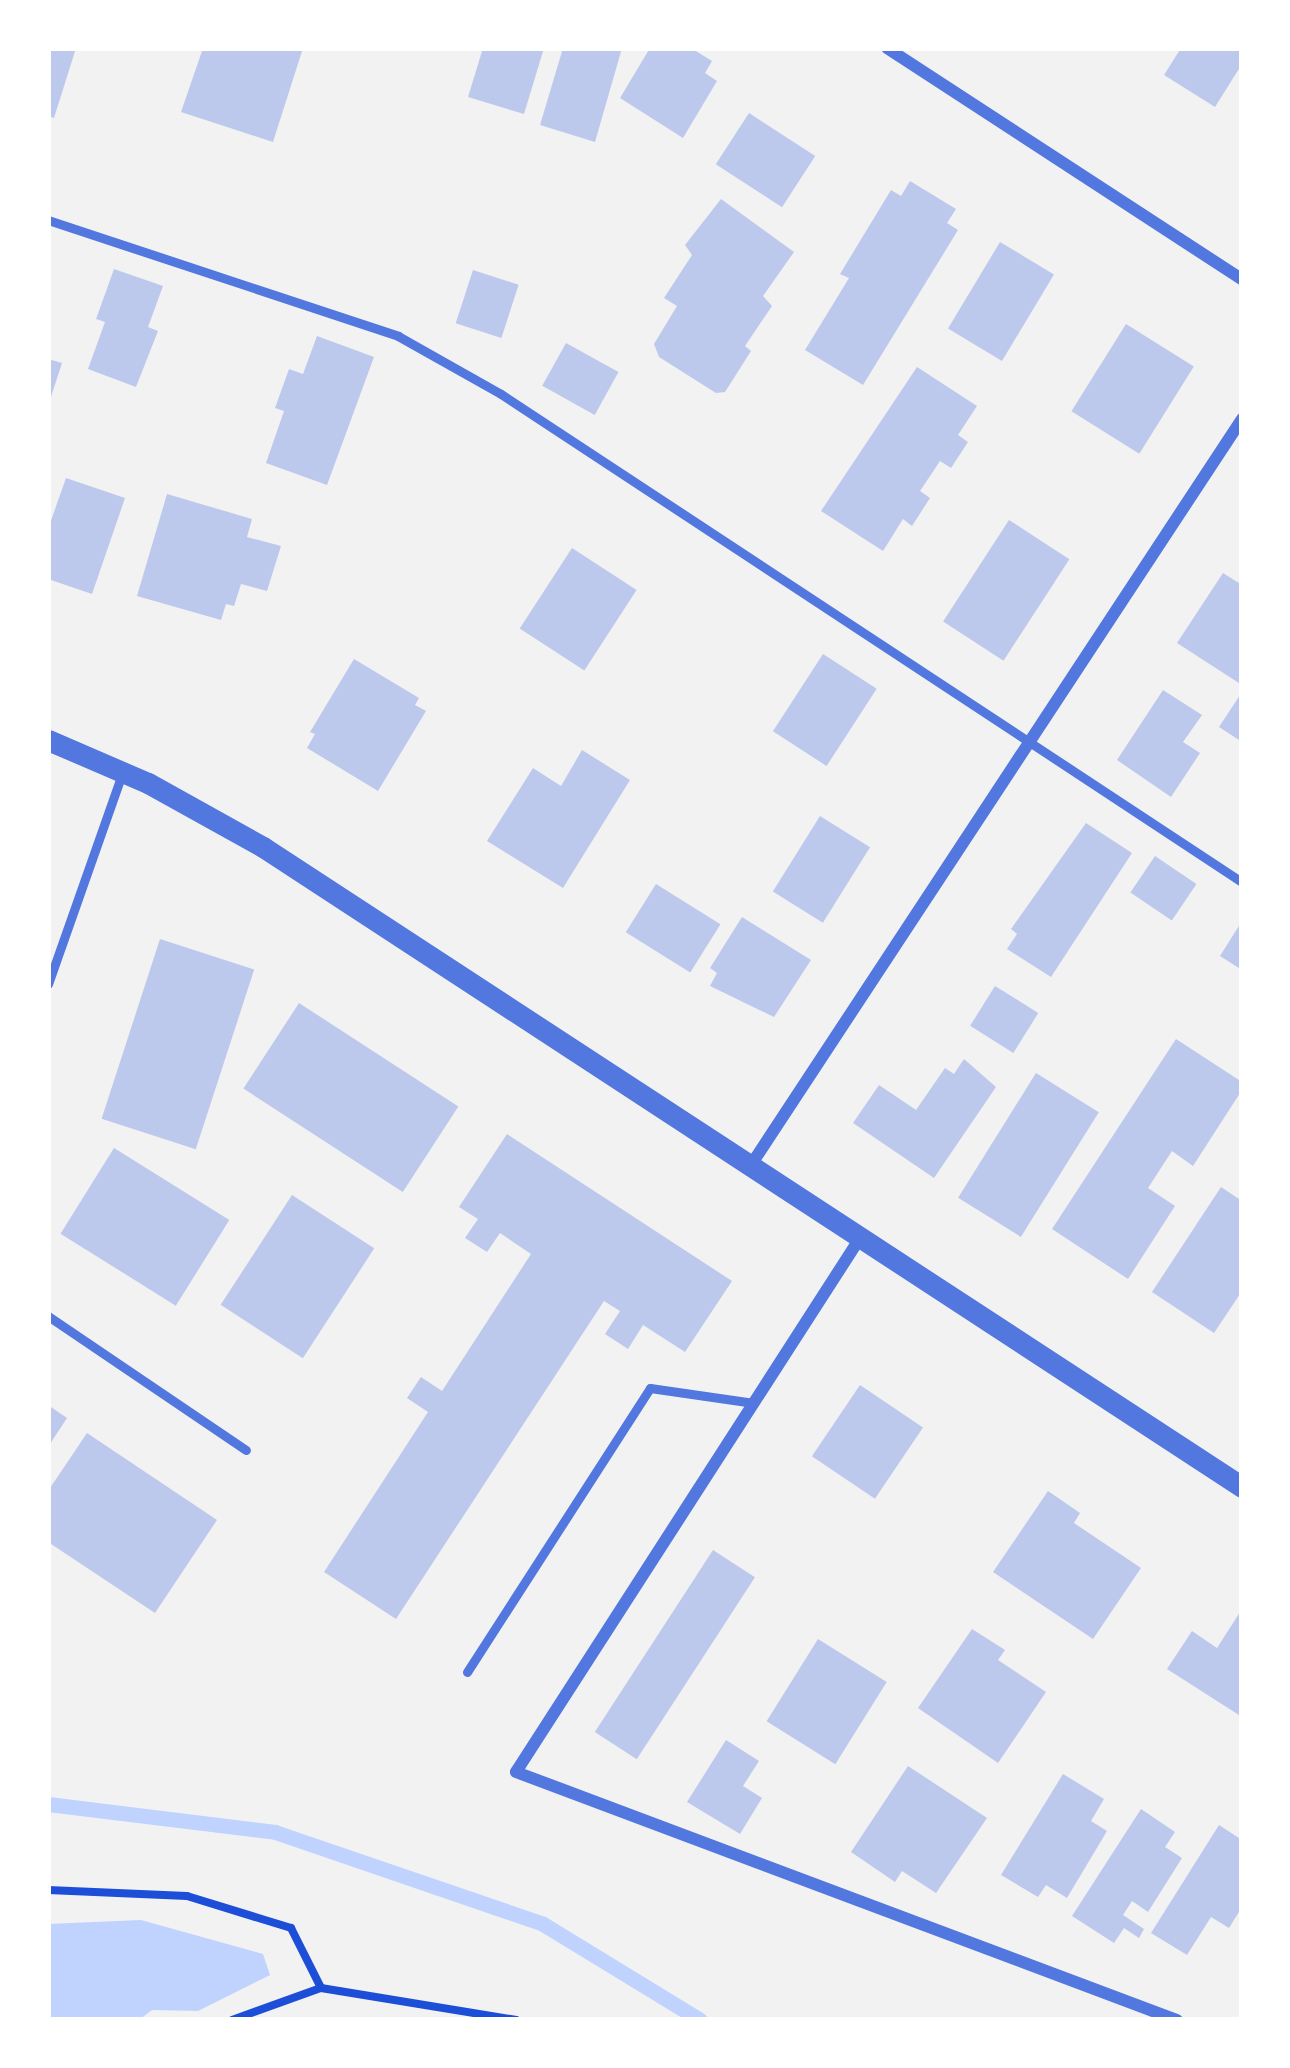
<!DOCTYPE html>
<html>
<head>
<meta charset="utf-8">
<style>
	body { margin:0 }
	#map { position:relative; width:1290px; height:2068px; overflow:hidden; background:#f2f2f2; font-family:"Titillium Web",sans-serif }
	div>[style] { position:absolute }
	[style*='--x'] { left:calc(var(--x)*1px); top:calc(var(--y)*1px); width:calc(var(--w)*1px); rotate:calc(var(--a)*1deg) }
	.water>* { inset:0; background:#bfd3fe }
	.stream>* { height:15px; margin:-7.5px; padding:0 7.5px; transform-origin:7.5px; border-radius:7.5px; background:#bfd3fe }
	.building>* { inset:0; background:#bdc9ec; transform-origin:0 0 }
	.path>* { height:8px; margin:-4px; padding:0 4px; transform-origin:4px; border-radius:4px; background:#1d4ed8 }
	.service>* { height:9px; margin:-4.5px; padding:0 4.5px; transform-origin:4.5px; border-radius:4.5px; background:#5277de }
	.minor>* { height:12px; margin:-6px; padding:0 6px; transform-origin:6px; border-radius:6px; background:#5277de }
	.tertiary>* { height:21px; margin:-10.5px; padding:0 10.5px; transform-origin:10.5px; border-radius:10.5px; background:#5277de }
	span { translate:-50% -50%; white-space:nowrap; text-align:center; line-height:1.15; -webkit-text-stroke:10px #fff; paint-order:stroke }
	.frame { position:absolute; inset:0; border:51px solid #fff; pointer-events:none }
</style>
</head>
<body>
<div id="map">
	<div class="water">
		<i style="clip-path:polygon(141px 1920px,263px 1954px,270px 1975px,198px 2011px,152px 2010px,139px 2020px,48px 2020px,48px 1924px)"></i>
	</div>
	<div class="stream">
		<i style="--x:48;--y:1804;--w:229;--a:7"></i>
		<i style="--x:275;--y:1832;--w:283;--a:18.9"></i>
		<i style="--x:543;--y:1924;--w:184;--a:31.4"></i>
	</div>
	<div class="building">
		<i style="clip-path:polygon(48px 48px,76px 48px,54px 118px,48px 116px)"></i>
		<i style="clip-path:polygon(203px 48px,303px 48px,273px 142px,181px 112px)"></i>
		<i style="clip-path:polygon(483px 48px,544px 48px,524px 114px,468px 97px)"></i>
		<i style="clip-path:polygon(563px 48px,622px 48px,595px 142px,540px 125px)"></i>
		<i style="clip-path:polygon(650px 48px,691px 48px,712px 61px,705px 73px,717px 81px,683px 138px,620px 98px)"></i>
		<i style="clip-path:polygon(1181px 48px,1242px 48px,1242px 64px,1215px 107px,1164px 75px)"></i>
		<i style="left:749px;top:113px;width:79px;height:61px;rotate:33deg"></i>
		<i style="clip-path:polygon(910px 181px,956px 209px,947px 223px,958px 230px,863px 385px,805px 350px,849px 278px,840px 274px,891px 190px,901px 196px)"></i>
		<i style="clip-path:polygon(721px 199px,794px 252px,763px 296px,772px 306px,745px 346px,751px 351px,725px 392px,716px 393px,659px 357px,654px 344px,677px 306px,664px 298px,692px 255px,685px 245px)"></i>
		<i style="left:1000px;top:242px;width:63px;height:101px;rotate:31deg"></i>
		<i style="clip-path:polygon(114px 269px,163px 286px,148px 327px,158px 331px,136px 387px,88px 369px,105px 322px,96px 319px)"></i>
		<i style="left:473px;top:270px;width:48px;height:56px;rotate:18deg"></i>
		<i style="left:1126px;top:324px;width:80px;height:103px;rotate:32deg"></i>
		<i style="clip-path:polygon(317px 336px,374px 357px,327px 485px,266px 463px,284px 411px,275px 408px,289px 369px,303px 374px)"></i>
		<i style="left:566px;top:343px;width:60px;height:49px;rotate:29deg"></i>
		<i style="clip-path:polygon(48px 359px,62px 363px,49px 403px,48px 403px)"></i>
		<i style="clip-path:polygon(917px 367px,977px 406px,958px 435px,968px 442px,951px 468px,940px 461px,920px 491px,930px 498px,912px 526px,903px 519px,883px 551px,821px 511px)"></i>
		<i style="clip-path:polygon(66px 478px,125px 498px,92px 594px,48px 579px,48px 529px)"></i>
		<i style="clip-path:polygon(167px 494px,252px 519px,247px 537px,281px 546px,267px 591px,241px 584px,234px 606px,226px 604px,221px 620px,137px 596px)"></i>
		<i style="left:1009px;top:520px;width:72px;height:121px;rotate:33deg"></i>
		<i style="left:572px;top:548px;width:77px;height:96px;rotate:33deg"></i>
		<i style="clip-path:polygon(1223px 573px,1242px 585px,1242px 685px,1177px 643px)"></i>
		<i style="left:823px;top:654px;width:64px;height:92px;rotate:33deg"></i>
		<i style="clip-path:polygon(354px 659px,419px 698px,415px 705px,426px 711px,378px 791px,307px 748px,315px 734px,310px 732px)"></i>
		<i style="clip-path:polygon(1163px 690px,1202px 715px,1183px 742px,1200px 753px,1171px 797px,1117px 760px)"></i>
		<i style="clip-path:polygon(1242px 692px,1242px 742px,1219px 727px)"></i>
		<i style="clip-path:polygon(582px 750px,630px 780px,563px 888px,487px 841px,533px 768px,561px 786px)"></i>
		<i style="left:820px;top:816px;width:59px;height:89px;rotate:32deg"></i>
		<i style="clip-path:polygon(1086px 823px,1132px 853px,1051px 977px,1007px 949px,1017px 934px,1011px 929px)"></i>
		<i style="left:1155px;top:856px;width:50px;height:44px;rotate:34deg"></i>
		<i style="left:656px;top:884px;width:76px;height:57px;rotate:32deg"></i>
		<i style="clip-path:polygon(742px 917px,811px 960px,774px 1017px,710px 986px,717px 973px,710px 968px)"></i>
		<i style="clip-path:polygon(1242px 921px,1242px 970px,1220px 956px)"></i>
		<i style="left:160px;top:939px;width:99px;height:189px;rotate:18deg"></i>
		<i style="left:995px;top:986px;width:51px;height:47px;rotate:32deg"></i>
		<i style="left:299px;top:1003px;width:190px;height:102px;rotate:33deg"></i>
		<i style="clip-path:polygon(1176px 1039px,1242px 1082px,1242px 1090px,1193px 1166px,1172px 1151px,1148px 1188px,1175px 1206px,1128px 1279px,1052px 1229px)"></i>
		<i style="clip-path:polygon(964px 1059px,996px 1087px,934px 1178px,853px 1123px,879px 1085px,916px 1110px,945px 1068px,954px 1074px)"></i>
		<i style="left:1036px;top:1073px;width:74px;height:147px;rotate:32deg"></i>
		<i style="clip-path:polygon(507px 1134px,732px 1281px,685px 1352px,643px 1325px,628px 1349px,605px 1334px,620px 1311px,604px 1301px,396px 1619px,324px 1572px,428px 1412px,407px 1398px,421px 1377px,442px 1391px,531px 1254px,500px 1233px,487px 1252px,465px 1238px,478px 1219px,459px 1207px)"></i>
		<i style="left:114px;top:1148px;width:136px;height:101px;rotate:32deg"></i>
		<i style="clip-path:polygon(1221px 1187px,1242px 1201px,1242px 1291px,1214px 1333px,1152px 1292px)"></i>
		<i style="left:292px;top:1195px;width:98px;height:131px;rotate:33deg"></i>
		<i style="left:860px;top:1385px;width:76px;height:86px;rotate:34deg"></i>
		<i style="clip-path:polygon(48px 1405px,67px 1418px,48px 1447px)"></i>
		<i style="clip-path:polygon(87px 1433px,217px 1520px,155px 1613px,48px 1542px,48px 1491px)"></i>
		<i style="clip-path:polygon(1048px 1491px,1080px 1513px,1074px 1523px,1141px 1568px,1093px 1639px,993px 1572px)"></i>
		<i style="left:713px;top:1550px;width:50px;height:217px;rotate:33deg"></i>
		<i style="clip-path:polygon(1242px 1609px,1242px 1717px,1167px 1669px,1192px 1631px,1217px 1648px)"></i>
		<i style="clip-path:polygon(972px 1629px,1005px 1650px,998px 1660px,1046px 1692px,998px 1763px,918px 1708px)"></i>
		<i style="left:818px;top:1639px;width:81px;height:97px;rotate:32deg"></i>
		<i style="clip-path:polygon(726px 1740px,759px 1761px,743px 1786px,762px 1798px,740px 1834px,687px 1802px)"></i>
		<i style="clip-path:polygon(908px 1766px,987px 1818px,936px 1893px,902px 1871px,895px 1882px,851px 1852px)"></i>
		<i style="clip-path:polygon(1063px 1774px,1104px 1799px,1091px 1821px,1107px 1831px,1067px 1898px,1046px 1885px,1038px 1897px,1001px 1875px)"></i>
		<i style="clip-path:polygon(1141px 1809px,1175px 1832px,1165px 1847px,1182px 1858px,1148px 1912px,1132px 1901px,1123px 1915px,1144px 1929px,1139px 1938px,1124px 1928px,1114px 1943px,1072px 1916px)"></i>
		<i style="clip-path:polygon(1219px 1825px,1242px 1840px,1242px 1907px,1229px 1928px,1211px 1917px,1187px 1955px,1151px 1933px)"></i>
	</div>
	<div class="path">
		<i style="--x:48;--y:1890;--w:139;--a:2.5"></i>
		<i style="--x:187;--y:1896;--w:109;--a:17.1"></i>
		<i style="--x:291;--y:1928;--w:67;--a:63.4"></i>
		<i style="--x:232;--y:2020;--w:95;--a:-19.8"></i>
		<i style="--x:321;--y:1988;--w:198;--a:9.3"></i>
	</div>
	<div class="service">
		<i style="--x:48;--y:220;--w:369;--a:18.3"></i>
		<i style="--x:398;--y:336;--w:118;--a:29.4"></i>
		<i style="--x:501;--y:394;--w:887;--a:33.37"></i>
		<i style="--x:48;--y:984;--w:226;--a:-70.6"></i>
		<i style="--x:48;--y:1316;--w:239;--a:34.1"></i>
		<i style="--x:467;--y:1672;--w:338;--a:-57.2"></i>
		<i style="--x:650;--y:1388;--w:105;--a:8.2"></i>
	</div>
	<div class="minor">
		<i style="--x:887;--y:48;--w:424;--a:33.1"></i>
		<i style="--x:749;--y:1168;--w:897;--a:-56.65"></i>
		<i style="--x:860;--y:1238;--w:635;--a:122.79"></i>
		<i style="--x:516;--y:1772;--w:706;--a:20.57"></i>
	</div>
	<div class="tertiary">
		<i style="--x:48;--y:740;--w:109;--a:23.3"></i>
		<i style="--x:148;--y:783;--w:132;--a:29.1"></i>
		<i style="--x:263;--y:847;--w:1170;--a:33.17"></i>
	</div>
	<div class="frame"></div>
</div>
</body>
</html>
